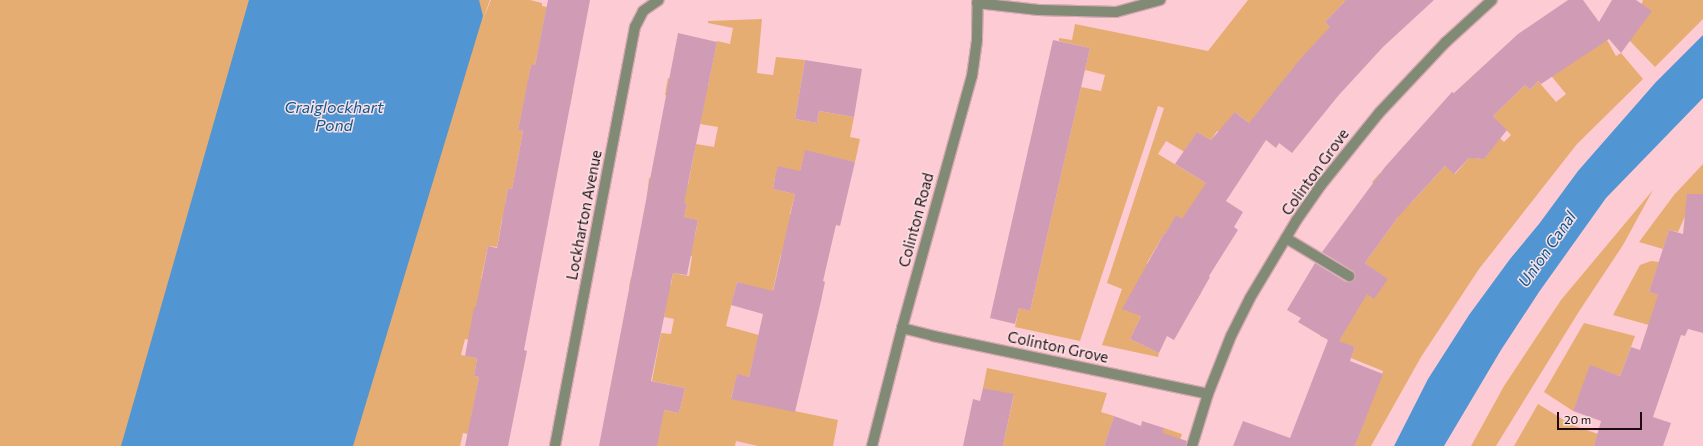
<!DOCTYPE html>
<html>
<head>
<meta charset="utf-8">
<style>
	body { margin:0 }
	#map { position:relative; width:1703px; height:446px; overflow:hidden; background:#fdcbd3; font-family:Commissioner,sans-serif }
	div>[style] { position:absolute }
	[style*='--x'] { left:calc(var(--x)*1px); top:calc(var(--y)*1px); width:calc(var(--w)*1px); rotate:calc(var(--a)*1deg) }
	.green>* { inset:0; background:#e5ad71 }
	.water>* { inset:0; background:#5195d2 }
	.building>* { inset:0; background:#d09cb5 }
	.roads { filter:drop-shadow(1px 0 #d5a8b0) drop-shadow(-1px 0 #d5a8b0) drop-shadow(0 1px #d5a8b0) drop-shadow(0 -1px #d5a8b0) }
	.service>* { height:10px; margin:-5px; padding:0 5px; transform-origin:5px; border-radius:5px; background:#808a75 }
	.minor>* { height:10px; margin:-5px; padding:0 5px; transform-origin:5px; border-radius:5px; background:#808a75 }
	.tertiary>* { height:10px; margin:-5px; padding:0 5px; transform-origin:5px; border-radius:5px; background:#808a75 }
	span { translate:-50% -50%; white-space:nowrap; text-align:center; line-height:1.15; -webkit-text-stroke:3px #f9e0e4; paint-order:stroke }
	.street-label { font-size:15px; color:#200b10 }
	.water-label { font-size:16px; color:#0b5a93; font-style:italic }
	.scale { position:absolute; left:1557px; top:412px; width:85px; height:18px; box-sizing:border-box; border:2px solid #200b10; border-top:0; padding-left:5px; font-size:12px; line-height:14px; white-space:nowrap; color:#200b10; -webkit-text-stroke:3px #f9e0e4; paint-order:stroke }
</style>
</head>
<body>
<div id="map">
	<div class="green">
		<i style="clip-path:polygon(0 0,490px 0,482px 22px,491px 0,530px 0,542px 3px,542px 6px,547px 7px,535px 65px,531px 65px,528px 81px,573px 90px,570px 106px,525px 97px,518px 130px,523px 131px,512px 189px,508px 188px,505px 204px,520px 207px,502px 219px,497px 247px,488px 246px,481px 279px,496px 282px,475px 341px,465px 339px,461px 355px,477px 358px,474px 376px,479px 377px,468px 434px,463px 433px,460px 446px,0 446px)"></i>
		<i style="clip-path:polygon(1248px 0,1362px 0,1344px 2px,1325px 22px,1333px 30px,1301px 58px,1308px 64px,1257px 129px,1235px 112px,1251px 153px,1217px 131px,1211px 140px,1197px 132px,1185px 150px,1198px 160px,1166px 141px,1158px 154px,1206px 183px,1188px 223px,1177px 216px,1181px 241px,1165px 232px,1147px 263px,1201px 293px,1195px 303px,1157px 282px,1130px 339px,1159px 353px,1158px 357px,1102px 345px,1122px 289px,1107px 283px,1164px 108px,1158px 106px,1080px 341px,1015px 327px,1019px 308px,1030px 311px,1081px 87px,1101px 91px,1105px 75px,1085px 70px,1090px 48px,1059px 41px,1059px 38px,1072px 40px,1075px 24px,1208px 51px)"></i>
		<i style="clip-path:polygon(1643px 0,1703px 0,1703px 19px,1655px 67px,1629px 40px)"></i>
		<i style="clip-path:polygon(762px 19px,757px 73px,773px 75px,776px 57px,805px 60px,795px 119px,817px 123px,819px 111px,854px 117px,850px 137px,860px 139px,855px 162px,805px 151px,800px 171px,775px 177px,773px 189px,795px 194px,790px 214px,810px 219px,801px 257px,781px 254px,772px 294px,737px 282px,726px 326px,759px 335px,749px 377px,737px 375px,731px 398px,838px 420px,833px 446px,758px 446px,736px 441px,735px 446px,657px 446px,647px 407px,679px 413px,685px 388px,652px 381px,661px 333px,671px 334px,674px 319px,664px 317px,668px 295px,629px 287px,631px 277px,671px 285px,673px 273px,689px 276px,692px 256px,677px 253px,695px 236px,698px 220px,684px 217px,687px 204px,647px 196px,649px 178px,688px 185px,696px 144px,714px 147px,718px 127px,700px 124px,704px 103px,665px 95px,668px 78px,708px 86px,717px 41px,730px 44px,733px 28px,708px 23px,708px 21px)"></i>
		<i style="clip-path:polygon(1607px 40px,1616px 56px,1621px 53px,1643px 79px,1577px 144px,1479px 269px,1421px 357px,1371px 446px,1355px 446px,1383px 371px,1351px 358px,1355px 347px,1320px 336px,1346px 294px,1387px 279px,1365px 263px,1398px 217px,1378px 202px,1385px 193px,1372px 182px,1380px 173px,1412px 202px,1445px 166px,1455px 174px,1470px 157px,1469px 151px,1477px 159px,1483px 158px,1488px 154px,1489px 151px,1477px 116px,1504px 142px,1511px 135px,1493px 116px,1525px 85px,1530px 90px,1538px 81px,1556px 102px,1566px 94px,1526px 45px)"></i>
		<i style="clip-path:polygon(1703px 164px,1703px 196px,1696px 194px,1688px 198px,1686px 205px,1687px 212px,1678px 232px,1669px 230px,1663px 249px,1639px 242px,1674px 195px)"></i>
		<i style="clip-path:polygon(1653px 190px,1623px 245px,1578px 313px,1496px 446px,1471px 446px,1504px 386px,1561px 300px)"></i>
		<i style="clip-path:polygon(1651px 261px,1659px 262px,1649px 292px,1658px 295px,1656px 327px,1613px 315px,1640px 265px)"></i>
		<i style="clip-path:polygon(1584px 323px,1635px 336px,1620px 376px,1591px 366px,1573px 411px,1544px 392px)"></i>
		<i style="clip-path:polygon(987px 368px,1107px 393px,1101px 412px,1114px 416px,1104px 446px,1003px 446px,1014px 395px,983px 388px)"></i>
		<i style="clip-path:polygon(1538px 404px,1572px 425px,1598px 434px,1594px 446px,1514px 446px)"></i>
		<i style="clip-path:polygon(1164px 428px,1182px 434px,1178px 446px,1158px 446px)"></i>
	</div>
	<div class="water">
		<i style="clip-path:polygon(249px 0,479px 0,483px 16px,353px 446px,121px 446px)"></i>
		<i style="clip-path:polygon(1703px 35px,1703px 98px,1606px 198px,1539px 292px,1501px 350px,1444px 446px,1394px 446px,1428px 379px,1469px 315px,1510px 259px,1539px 224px,1578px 171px,1656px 82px)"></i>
	</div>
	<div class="building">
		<i style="clip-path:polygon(548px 0,590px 0,524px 350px,527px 351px,508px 446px,465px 446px,479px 377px,474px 376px,477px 358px,465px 356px,474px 307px,476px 307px,488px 246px,497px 248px,508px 188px,512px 189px,523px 131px,518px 130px,531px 65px,535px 65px)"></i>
		<i style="clip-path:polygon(1346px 0,1434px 0,1383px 47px,1338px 96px,1292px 153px,1279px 143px,1276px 148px,1266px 140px,1226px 201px,1243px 212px,1234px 227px,1238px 230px,1209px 276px,1210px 277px,1174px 340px,1167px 336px,1159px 353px,1130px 339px,1141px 316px,1122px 309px,1165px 232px,1166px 233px,1176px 215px,1182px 219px,1206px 183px,1175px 164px,1197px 132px,1211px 140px,1235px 112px,1249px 123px,1301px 58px,1330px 27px,1325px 22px)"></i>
		<i style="clip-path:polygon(1568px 0,1583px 0,1599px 22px,1612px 0,1636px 0,1652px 11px,1621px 53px,1609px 39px,1541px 84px,1538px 81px,1530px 90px,1525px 85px,1493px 116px,1507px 130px,1484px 159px,1469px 158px,1454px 174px,1445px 166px,1398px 217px,1365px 263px,1388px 279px,1374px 299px,1367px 294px,1339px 341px,1355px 347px,1350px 361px,1383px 374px,1355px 446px,1233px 446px,1243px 421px,1290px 438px,1328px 340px,1298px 322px,1301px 318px,1287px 310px,1315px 263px,1346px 282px,1349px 282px,1354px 280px,1355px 276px,1353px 271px,1322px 252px,1385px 167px,1452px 92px,1454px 93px,1518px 34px)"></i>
		<i style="clip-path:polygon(678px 33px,717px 42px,684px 203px,687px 204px,684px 217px,698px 220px,687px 275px,673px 273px,651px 381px,685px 388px,679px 413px,664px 410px,657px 446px,599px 446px)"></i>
		<i style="clip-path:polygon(1053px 40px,1090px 48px,1030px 311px,1019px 308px,1015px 324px,990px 318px)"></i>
		<i style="clip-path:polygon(805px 60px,862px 69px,854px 117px,819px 111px,817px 123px,795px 119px)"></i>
		<i style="clip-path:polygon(805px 150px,855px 162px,840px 226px,836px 225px,823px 281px,825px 282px,821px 301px,795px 412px,731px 399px,737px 374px,749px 377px,763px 314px,731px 305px,737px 282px,773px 291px,795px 194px,773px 189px,775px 177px,778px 166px,800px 171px)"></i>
		<i style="clip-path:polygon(1687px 194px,1703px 194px,1703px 333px,1688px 329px,1685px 336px,1681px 335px,1653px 417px,1671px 423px,1663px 446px,1594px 446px,1601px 421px,1573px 411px,1590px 365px,1620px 376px,1631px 347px,1640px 350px,1658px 295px,1649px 292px,1669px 230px,1683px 234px)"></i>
		<i style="clip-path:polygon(983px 388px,1014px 394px,1003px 446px,963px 446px,973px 399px,980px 401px)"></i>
		<i style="clip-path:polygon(1114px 416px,1141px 426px,1142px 421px,1164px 428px,1163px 433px,1187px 441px,1186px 446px,1104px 446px)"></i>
	</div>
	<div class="roads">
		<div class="service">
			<i style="--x:977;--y:3;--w:62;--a:6.4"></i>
			<i style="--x:1039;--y:10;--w:77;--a:1.5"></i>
			<i style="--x:1116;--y:12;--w:46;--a:-15.3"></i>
			<i style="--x:1286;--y:238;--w:74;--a:31.1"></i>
		</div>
		<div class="minor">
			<i style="--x:902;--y:328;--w:32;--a:14"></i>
			<i style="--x:933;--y:336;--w:281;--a:11.9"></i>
			<i style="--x:555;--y:446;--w:427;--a:-79.2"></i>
			<i style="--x:635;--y:27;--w:18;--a:-63"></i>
			<i style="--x:643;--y:11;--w:19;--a:-35"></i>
			<i style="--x:1192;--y:446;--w:54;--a:-72.9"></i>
			<i style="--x:1208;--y:394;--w:62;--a:-68.4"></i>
			<i style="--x:1231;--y:336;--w:42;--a:-63.4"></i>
			<i style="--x:1250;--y:298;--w:90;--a:-59.1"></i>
			<i style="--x:1296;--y:221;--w:44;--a:-55.2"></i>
			<i style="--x:1321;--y:185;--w:92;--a:-51.1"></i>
			<i style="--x:1379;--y:113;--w:98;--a:-46.7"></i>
			<i style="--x:1446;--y:42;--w:62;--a:-42.4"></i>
		</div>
		<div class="tertiary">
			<i style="--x:872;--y:446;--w:122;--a:-75.7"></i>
			<i style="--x:902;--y:328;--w:262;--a:-74.5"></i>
			<i style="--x:972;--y:76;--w:37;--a:-82"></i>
			<i style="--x:977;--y:39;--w:39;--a:-89"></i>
		</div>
	</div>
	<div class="street-label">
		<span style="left:1315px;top:172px;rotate:-54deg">Colinton Grove</span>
		<span style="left:584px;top:215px;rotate:-79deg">Lockharton Avenue</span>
		<span style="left:916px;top:220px;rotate:-75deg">Colinton Road</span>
		<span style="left:1058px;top:347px;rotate:12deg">Colinton Grove</span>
	</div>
	<div class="water-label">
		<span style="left:334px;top:116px">Craiglockhart<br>Pond</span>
		<span style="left:1547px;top:249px;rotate:-55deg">Union Canal</span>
	</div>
	<div class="scale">20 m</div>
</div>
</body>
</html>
